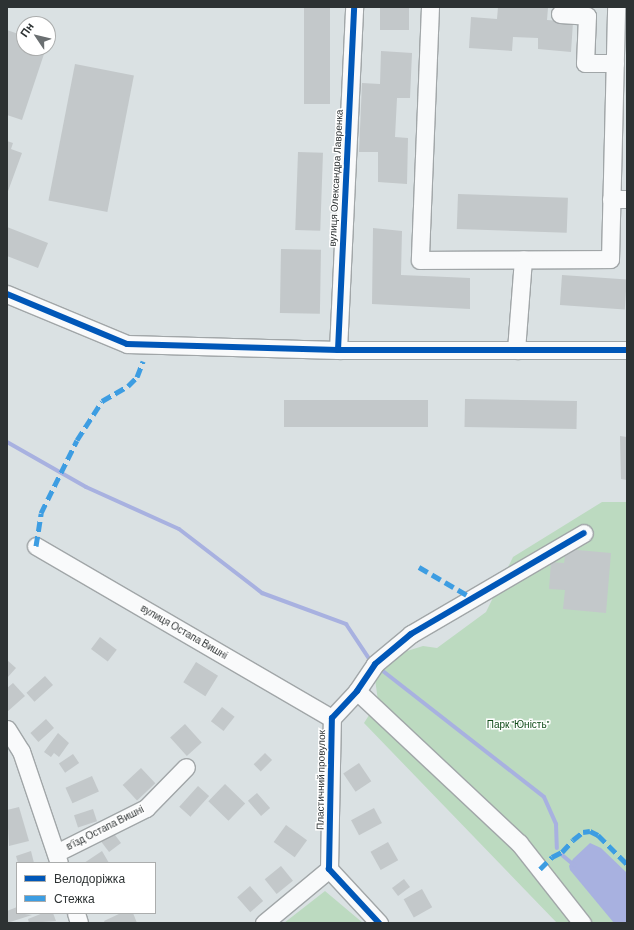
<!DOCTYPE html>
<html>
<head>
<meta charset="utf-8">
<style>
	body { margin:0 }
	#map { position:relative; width:634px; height:930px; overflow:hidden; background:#dae1e3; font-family:Barlow,sans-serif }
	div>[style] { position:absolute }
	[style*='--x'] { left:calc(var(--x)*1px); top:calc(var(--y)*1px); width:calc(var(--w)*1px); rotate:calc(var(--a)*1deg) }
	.green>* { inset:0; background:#bcdac0 }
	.water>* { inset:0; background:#a8b1e0 }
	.stream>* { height:4px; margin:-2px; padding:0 2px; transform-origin:2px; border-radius:2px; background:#a8b1e0 }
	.building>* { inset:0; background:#c3c8ca; transform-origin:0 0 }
	.roads { filter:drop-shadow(1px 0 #a1a6a8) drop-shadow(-1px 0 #a1a6a8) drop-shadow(0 1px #a1a6a8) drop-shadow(0 -1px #a1a6a8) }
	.minor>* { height:17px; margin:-8.5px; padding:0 8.5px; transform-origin:8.5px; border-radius:8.5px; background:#f9fafb }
	.quiet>* { height:5px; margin-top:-2.5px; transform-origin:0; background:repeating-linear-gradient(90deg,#3d9de2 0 10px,transparent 0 15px) }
	.cycleway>* { height:6px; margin:-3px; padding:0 3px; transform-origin:3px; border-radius:3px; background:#0057b8 }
	span { translate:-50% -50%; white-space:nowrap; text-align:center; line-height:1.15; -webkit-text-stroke:3px #fff; paint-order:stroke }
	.street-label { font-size:10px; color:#2d3233 }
	.park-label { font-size:10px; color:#0e4a17 }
	.frame { position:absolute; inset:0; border:8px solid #2d3233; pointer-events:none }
	.legend { position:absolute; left:16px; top:862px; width:140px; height:52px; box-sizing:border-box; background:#fff; border:1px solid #abadad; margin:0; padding:5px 7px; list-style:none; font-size:12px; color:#2d3233 }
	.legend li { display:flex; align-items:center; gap:8px; height:20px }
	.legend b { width:20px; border:1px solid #abadad }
	.north { position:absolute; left:16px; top:16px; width:40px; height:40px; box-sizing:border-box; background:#fff; border:1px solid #abadad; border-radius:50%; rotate:305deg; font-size:11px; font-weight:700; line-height:16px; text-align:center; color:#2d3233 }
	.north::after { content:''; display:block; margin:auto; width:14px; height:18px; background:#6a6f71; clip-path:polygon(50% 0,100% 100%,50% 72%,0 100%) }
</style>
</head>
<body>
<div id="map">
	<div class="green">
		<i style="clip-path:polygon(602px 502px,627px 502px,627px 923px,557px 923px,364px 723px,378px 701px,375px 679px,389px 663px,407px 651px,423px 646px,437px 648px,486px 612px,513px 557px)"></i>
		<i style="clip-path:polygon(325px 891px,363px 923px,284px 923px)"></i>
	</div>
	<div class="water">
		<i style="clip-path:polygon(590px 843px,601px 848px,627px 873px,627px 923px,614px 923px,570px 870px,569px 866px,573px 859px)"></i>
	</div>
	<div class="stream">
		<i style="--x:7;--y:442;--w:91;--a:29.7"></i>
		<i style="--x:86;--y:487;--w:102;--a:24.3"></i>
		<i style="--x:179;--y:529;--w:105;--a:37.6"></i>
		<i style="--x:262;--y:593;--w:90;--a:20.3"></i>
		<i style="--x:346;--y:624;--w:43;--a:56.3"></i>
		<i style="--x:379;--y:668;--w:209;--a:38"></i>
		<i style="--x:544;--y:797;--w:30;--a:66"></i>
		<i style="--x:556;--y:824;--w:24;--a:88"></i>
		<i style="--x:562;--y:855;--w:16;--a:40"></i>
	</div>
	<div class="building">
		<i style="left:304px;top:7px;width:26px;height:97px"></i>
		<i style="left:380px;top:7px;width:29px;height:23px"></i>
		<i style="clip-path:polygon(498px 7px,548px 8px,547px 20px,573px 22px,571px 52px,538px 49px,538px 38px,513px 37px,512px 51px,469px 48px,471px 17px,497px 19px)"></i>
		<i style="clip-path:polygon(625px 7px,627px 7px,627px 34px,623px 34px)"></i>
		<i style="clip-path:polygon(7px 30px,24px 36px,24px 48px,46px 48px,22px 120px,7px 115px)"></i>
		<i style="clip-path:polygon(381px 51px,412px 53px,410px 98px,397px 98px,395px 137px,408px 138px,407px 184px,378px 182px,378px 152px,359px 152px,362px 83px,380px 84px)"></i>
		<i style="left:75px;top:64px;width:60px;height:139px;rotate:11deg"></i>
		<i style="clip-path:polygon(7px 141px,13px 143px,11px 149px,22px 153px,7px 194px)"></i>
		<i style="left:298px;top:152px;width:25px;height:78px;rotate:2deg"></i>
		<i style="left:458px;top:194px;width:110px;height:35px;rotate:2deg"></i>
		<i style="clip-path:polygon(7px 227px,48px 243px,38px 268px,7px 256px)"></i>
		<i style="clip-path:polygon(373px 228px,402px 231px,401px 275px,470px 278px,470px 309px,372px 304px)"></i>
		<i style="left:281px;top:249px;width:40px;height:64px;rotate:1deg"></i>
		<i style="left:562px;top:275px;width:65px;height:30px;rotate:4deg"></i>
		<i style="left:465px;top:399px;width:112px;height:28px;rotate:1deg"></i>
		<i style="left:284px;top:400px;width:144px;height:27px"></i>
		<i style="clip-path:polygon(620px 436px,627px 437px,627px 480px,621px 479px)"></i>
		<i style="clip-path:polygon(566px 549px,611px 553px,606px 613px,563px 609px,565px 590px,549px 589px,551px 562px,564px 563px)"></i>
		<i style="left:100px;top:637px;width:21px;height:15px;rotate:37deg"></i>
		<i style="clip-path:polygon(7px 660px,16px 668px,7px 678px)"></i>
		<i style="left:196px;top:662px;width:26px;height:24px;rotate:32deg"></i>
		<i style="left:45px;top:676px;width:12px;height:25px;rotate:48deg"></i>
		<i style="clip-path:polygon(13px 683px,25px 696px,7px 712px,7px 688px)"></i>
		<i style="left:222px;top:707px;width:16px;height:18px;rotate:38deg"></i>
		<i style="left:46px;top:719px;width:12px;height:21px;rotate:48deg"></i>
		<i style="left:185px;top:724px;width:25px;height:20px;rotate:48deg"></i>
		<i style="clip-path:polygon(58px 733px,69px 743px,59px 757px,54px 753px,51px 757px,44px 752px)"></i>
		<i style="left:265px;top:753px;width:10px;height:16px;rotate:45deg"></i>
		<i style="left:73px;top:754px;width:11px;height:17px;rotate:56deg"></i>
		<i style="left:359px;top:763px;width:22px;height:19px;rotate:56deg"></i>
		<i style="left:141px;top:768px;width:21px;height:25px;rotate:47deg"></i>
		<i style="left:92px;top:776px;width:17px;height:29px;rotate:66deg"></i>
		<i style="left:225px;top:784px;width:28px;height:24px;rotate:44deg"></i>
		<i style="left:198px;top:786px;width:15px;height:28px;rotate:42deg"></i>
		<i style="left:257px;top:793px;width:20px;height:12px;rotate:49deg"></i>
		<i style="clip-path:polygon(19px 807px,29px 841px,9px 846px,7px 810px)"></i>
		<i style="left:374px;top:808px;width:17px;height:26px;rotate:62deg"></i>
		<i style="left:93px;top:809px;width:13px;height:20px;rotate:72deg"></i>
		<i style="left:286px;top:825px;width:26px;height:21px;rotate:36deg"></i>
		<i style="left:112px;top:831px;width:15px;height:15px;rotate:53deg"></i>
		<i style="left:388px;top:842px;width:21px;height:20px;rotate:61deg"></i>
		<i style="clip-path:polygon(31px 851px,34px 863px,18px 863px,16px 856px)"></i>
		<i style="clip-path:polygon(102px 851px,109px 863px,84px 863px)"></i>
		<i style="left:281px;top:866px;width:19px;height:21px;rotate:51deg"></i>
		<i style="left:404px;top:879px;width:10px;height:15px;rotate:53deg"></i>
		<i style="left:250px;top:886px;width:20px;height:17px;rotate:49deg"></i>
		<i style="left:422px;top:889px;width:21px;height:21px;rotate:61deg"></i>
		<i style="clip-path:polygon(17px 907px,17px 913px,32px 915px,7px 923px,7px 911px)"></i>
		<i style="clip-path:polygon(43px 913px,53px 913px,56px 921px,29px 923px,28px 919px)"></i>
		<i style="clip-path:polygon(121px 913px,133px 913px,137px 923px,105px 923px,104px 921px)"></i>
	</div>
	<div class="roads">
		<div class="minor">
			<i style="--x:430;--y:7;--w:253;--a:92.3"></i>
			<i style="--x:420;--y:260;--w:190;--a:-0.3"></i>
			<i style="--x:610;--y:259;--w:252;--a:-88.6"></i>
			<i style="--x:560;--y:14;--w:27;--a:4"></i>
			<i style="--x:587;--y:16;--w:47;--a:92.4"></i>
			<i style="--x:585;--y:63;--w:30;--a:0"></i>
			<i style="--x:611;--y:199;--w:16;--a:0"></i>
			<i style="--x:7;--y:294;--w:130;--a:22.6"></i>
			<i style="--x:127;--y:344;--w:211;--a:1.6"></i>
			<i style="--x:338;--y:350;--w:289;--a:0"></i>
			<i style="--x:338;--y:350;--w:343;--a:-87.3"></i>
			<i style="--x:516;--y:350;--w:91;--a:-85.6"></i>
			<i style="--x:36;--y:546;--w:342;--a:30.2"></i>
			<i style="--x:357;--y:691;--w:222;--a:43.2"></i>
			<i style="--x:519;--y:843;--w:102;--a:51.8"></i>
			<i style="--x:7;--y:729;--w:26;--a:58"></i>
			<i style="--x:21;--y:751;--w:118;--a:71.3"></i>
			<i style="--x:56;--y:853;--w:101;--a:-26.6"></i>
			<i style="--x:146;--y:808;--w:57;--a:-45.7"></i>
			<i style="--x:76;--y:913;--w:10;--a:73"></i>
			<i style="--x:264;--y:923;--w:85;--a:-39.7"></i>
			<i style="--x:379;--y:923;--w:74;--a:-132.8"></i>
			<i style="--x:329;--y:869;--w:151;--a:-88.9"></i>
			<i style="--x:332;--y:718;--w:37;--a:-47"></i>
			<i style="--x:357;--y:691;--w:32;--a:-56"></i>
			<i style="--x:375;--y:664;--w:47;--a:-39.8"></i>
			<i style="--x:411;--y:634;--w:200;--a:-30.3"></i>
		</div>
	</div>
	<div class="quiet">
		<i style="--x:36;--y:546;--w:33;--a:-81"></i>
		<i style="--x:41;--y:513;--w:81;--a:-63.7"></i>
		<i style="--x:77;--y:440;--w:46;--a:-57.3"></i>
		<i style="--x:102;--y:401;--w:30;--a:-30"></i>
		<i style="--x:128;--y:386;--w:13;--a:-45"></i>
		<i style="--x:137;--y:377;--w:17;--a:-69"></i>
		<i style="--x:419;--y:567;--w:61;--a:30.3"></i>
		<i style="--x:540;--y:869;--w:17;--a:-45"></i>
		<i style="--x:552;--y:857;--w:11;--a:-27"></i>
		<i style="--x:562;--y:852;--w:16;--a:-47"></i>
		<i style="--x:573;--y:840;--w:13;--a:-39"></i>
		<i style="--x:583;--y:832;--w:7;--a:-8"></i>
		<i style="--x:590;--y:831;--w:9;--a:27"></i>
		<i style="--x:598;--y:835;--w:41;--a:45"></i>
	</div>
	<div class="cycleway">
		<i style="--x:7;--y:294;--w:130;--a:22.6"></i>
		<i style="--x:127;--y:344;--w:211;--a:1.6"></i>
		<i style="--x:338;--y:350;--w:289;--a:0"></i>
		<i style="--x:338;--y:350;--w:343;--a:-87.3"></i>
		<i style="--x:379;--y:923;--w:74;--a:-132.8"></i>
		<i style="--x:329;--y:869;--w:151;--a:-88.9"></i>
		<i style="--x:332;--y:718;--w:37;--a:-47"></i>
		<i style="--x:357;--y:691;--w:32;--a:-56"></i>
		<i style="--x:375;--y:664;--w:47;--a:-39.8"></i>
		<i style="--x:411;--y:634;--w:200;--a:-30.3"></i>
	</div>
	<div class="street-label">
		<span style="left:336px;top:178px;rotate:-87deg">вулиця Олександра Лавренка</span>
		<span style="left:184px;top:632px;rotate:30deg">вулиця Остапа Вишні</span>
		<span style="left:321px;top:780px;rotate:-89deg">Пластичний провулок</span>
		<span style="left:105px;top:828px;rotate:-27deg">в’їзд Остапа Вишні</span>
	</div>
	<div class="park-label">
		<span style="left:518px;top:725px">Парк "Юність"</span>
	</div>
	<div class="frame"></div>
	<ul class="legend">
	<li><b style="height:5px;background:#0057b8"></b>Велодоріжка</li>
	<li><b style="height:5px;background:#3d9de2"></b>Стежка</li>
	</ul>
	<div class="north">Пн</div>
</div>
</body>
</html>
